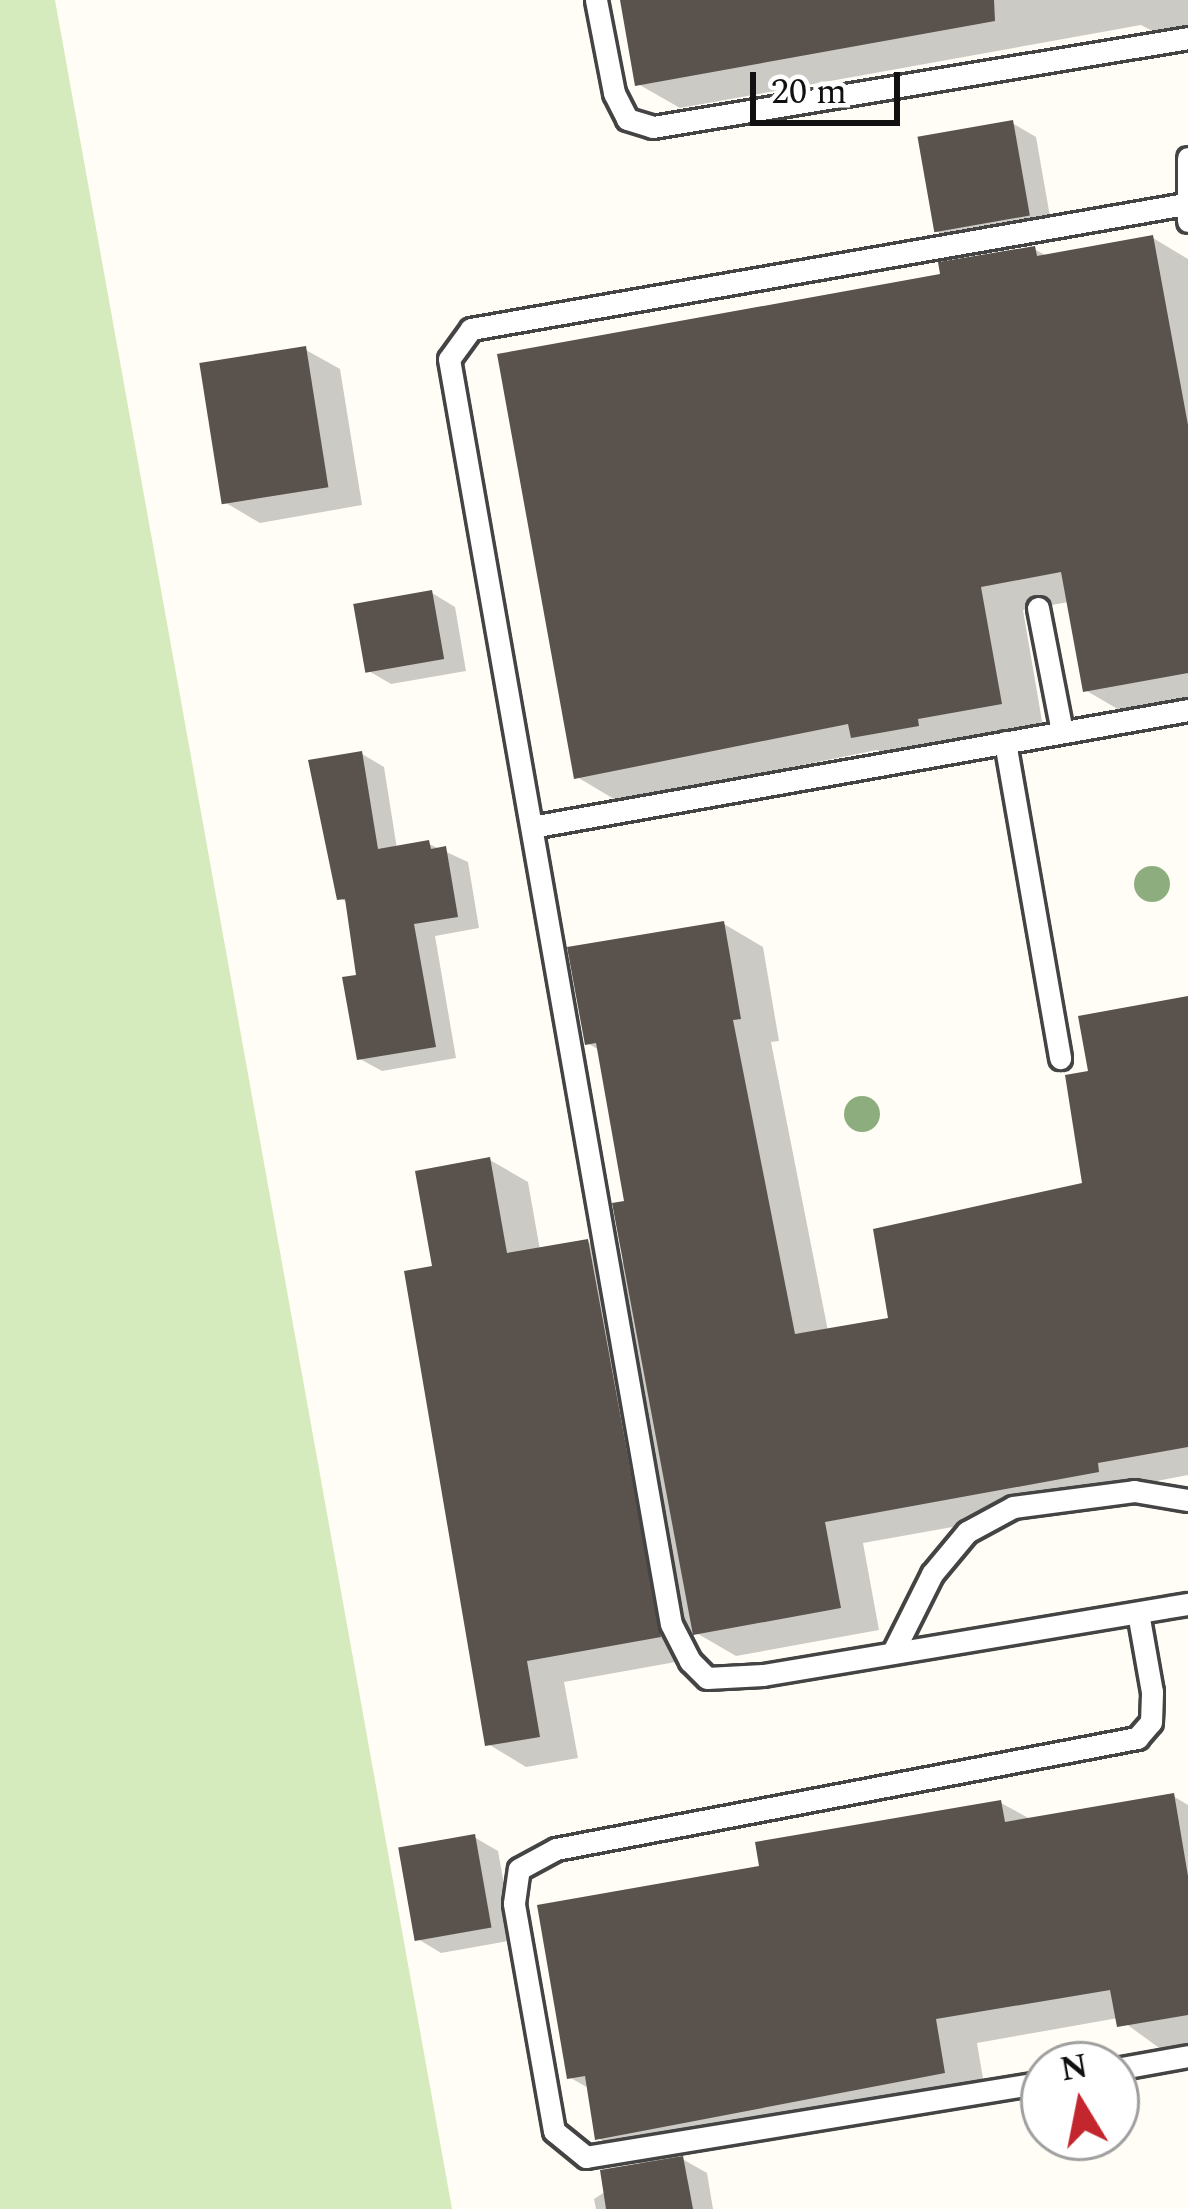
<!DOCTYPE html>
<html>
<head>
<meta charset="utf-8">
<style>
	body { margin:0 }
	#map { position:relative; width:1188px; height:2209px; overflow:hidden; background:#fffdf5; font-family:Spectral,serif }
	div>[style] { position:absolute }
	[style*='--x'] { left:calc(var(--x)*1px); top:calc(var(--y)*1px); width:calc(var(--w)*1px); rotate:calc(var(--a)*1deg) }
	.green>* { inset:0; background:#d5ebbd }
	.shadow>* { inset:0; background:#0003 }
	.building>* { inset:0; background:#5a524d; transform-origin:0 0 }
	.roads { filter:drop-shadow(3px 0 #444) drop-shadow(-3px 0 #444) drop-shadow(0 3px #444) drop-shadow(0 -3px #444) }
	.lane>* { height:21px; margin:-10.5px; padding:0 10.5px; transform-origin:10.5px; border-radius:10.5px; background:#fff }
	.trees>* { width:36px; height:36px; margin:-18px; border-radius:50%; background:#8dad7f }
	span { translate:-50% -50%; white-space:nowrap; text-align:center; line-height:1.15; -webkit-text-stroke:12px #fff; paint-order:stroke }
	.north { position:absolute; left:1020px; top:2041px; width:120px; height:120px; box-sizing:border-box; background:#fff; border:3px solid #a0a0a0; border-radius:50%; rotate:350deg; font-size:33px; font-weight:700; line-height:48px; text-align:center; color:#111 }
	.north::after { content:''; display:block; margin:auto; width:42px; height:54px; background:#c4262e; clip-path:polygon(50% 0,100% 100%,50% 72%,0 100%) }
	.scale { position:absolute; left:750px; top:72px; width:150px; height:54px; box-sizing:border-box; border:6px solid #111; border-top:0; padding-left:15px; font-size:36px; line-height:42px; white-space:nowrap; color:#111; -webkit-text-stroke:9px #fff; paint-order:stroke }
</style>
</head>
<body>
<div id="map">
	<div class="green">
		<i style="clip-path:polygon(0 0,55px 0,452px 2209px,0 2209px)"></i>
	</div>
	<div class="shadow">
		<i style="clip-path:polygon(623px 0,1188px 0,1188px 27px,1156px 33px,1141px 25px,680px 108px,638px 84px)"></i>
		<i style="clip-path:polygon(1012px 123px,1036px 137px,1052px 228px,960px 245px,936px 231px)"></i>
		<i style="clip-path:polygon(1153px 238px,1188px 259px,1188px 704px,1128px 715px,1085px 690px,1069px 602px,1023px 610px,1043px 727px,896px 761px,877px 750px,619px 802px,577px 777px,943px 277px,1034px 249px,1049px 257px)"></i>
		<i style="clip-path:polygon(306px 350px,340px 369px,362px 505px,260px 523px,226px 503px)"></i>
		<i style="clip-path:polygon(432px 593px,455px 607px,466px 671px,391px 684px,367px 670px)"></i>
		<i style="clip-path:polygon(362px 754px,384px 767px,397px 849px,429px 844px,468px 862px,479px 928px,435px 936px,456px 1058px,382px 1071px,360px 1059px,360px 977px,348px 903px,340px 898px)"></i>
		<i style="clip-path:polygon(724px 924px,763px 947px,779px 1041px,771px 1042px,828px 1331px,892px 1320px,1086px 1185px,1092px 1073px,1188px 999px,1188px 1475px,1136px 1485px,1137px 1494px,863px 1543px,879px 1630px,736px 1656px,693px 1631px,698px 1658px,564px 1682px,578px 1758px,526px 1767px,488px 1744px,435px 1269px,490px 1160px,528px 1182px,540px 1250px,588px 1242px,626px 1264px,628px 1203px,601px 1051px,587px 1043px)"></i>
		<i style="clip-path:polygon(1173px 1796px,1188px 1805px,1188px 2045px,1162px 2050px,1118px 2018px,977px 2043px,986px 2096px,677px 2156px,707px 2173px,713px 2209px,596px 2209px,594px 2199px,645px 2166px,598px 2138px,590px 2089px,569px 2077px,762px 1869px,1001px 1803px,1032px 1820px)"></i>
		<i style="clip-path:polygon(474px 1837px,498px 1851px,514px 1940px,441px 1953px,418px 1939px)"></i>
	</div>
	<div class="building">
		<i style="clip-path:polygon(620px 0,994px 0,995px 21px,635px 86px)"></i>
		<i style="left:1013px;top:120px;width:97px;height:97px;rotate:80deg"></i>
		<i style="clip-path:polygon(1153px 235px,1188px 425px,1188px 673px,1083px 692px,1061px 572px,981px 587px,1002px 704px,918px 719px,919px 726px,851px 738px,848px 724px,574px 779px,497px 354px,940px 274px,938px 262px,1035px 246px,1037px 256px)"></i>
		<i style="left:306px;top:346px;width:143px;height:108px;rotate:81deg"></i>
		<i style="left:432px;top:590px;width:70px;height:80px;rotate:80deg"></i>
		<i style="clip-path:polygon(362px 751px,378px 849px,429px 840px,431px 849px,446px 846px,458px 917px,414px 924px,436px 1047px,357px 1060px,342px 977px,356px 975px,345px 899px,337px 900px,308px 760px)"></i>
		<i style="clip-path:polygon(724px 921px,741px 1019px,733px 1020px,795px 1334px,888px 1318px,873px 1229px,1082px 1183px,1065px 1075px,1088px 1071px,1078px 1016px,1188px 996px,1188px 1447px,1098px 1463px,1099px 1472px,825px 1522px,841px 1608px,693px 1635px,612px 1203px,624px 1201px,596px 1043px,585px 1045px,567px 947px)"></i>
		<i style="clip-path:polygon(490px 1157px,507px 1253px,588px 1239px,661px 1637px,527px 1661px,540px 1737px,485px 1746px,404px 1271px,432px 1266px,415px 1171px)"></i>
		<i style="clip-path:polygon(1174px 1793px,1188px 1876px,1188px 2015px,1117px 2027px,1110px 1990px,936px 2019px,945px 2073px,595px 2140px,585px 2076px,567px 2079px,537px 1905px,759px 1866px,755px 1842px,1001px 1800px,1005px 1822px)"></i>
		<i style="left:475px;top:1834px;width:95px;height:78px;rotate:80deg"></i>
		<i style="clip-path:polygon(683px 2156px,693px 2209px,606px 2209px,600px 2170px)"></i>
	</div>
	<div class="roads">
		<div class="lane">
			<i style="--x:596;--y:0;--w:95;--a:79"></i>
			<i style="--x:614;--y:93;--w:29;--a:63"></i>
			<i style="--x:627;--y:119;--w:27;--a:17"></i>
			<i style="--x:653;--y:127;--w:542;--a:-9.44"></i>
			<i style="--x:1188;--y:158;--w:63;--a:90"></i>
			<i style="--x:1185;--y:204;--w:725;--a:170.07"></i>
			<i style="--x:471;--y:329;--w:37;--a:126"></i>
			<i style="--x:449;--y:359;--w:1284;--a:80.05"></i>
			<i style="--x:671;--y:1624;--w:42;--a:62.8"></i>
			<i style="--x:690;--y:1661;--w:24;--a:45"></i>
			<i style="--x:707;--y:1678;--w:56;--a:-3.1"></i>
			<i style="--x:763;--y:1675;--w:431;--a:-9.5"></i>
			<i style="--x:1038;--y:608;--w:126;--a:79"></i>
			<i style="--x:1005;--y:742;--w:321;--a:80.1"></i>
			<i style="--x:537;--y:826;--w:661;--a:-10.1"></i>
			<i style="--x:894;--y:1650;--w:85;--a:-63.4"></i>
			<i style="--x:932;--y:1574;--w:55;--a:-50.2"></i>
			<i style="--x:967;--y:1532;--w:52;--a:-28.5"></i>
			<i style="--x:1013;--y:1507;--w:122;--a:-7.5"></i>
			<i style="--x:1134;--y:1491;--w:55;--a:9.5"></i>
			<i style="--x:1116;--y:2069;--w:73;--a:-10.2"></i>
			<i style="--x:1044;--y:2082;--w:464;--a:170.7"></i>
			<i style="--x:586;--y:2157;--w:41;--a:-140.9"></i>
			<i style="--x:554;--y:2131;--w:231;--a:-100"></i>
			<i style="--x:514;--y:1903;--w:34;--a:-82"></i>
			<i style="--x:519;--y:1869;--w:42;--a:-28.4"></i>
			<i style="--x:556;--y:1849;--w:592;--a:-10.82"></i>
			<i style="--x:1137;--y:1738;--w:21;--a:-49"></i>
			<i style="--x:1151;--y:1722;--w:30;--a:-88"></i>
			<i style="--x:1152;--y:1692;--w:80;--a:-100"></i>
		</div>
	</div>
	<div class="trees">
		<i style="left:1152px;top:884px"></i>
		<i style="left:862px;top:1114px"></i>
	</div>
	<div class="north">N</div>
	<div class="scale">20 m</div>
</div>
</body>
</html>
